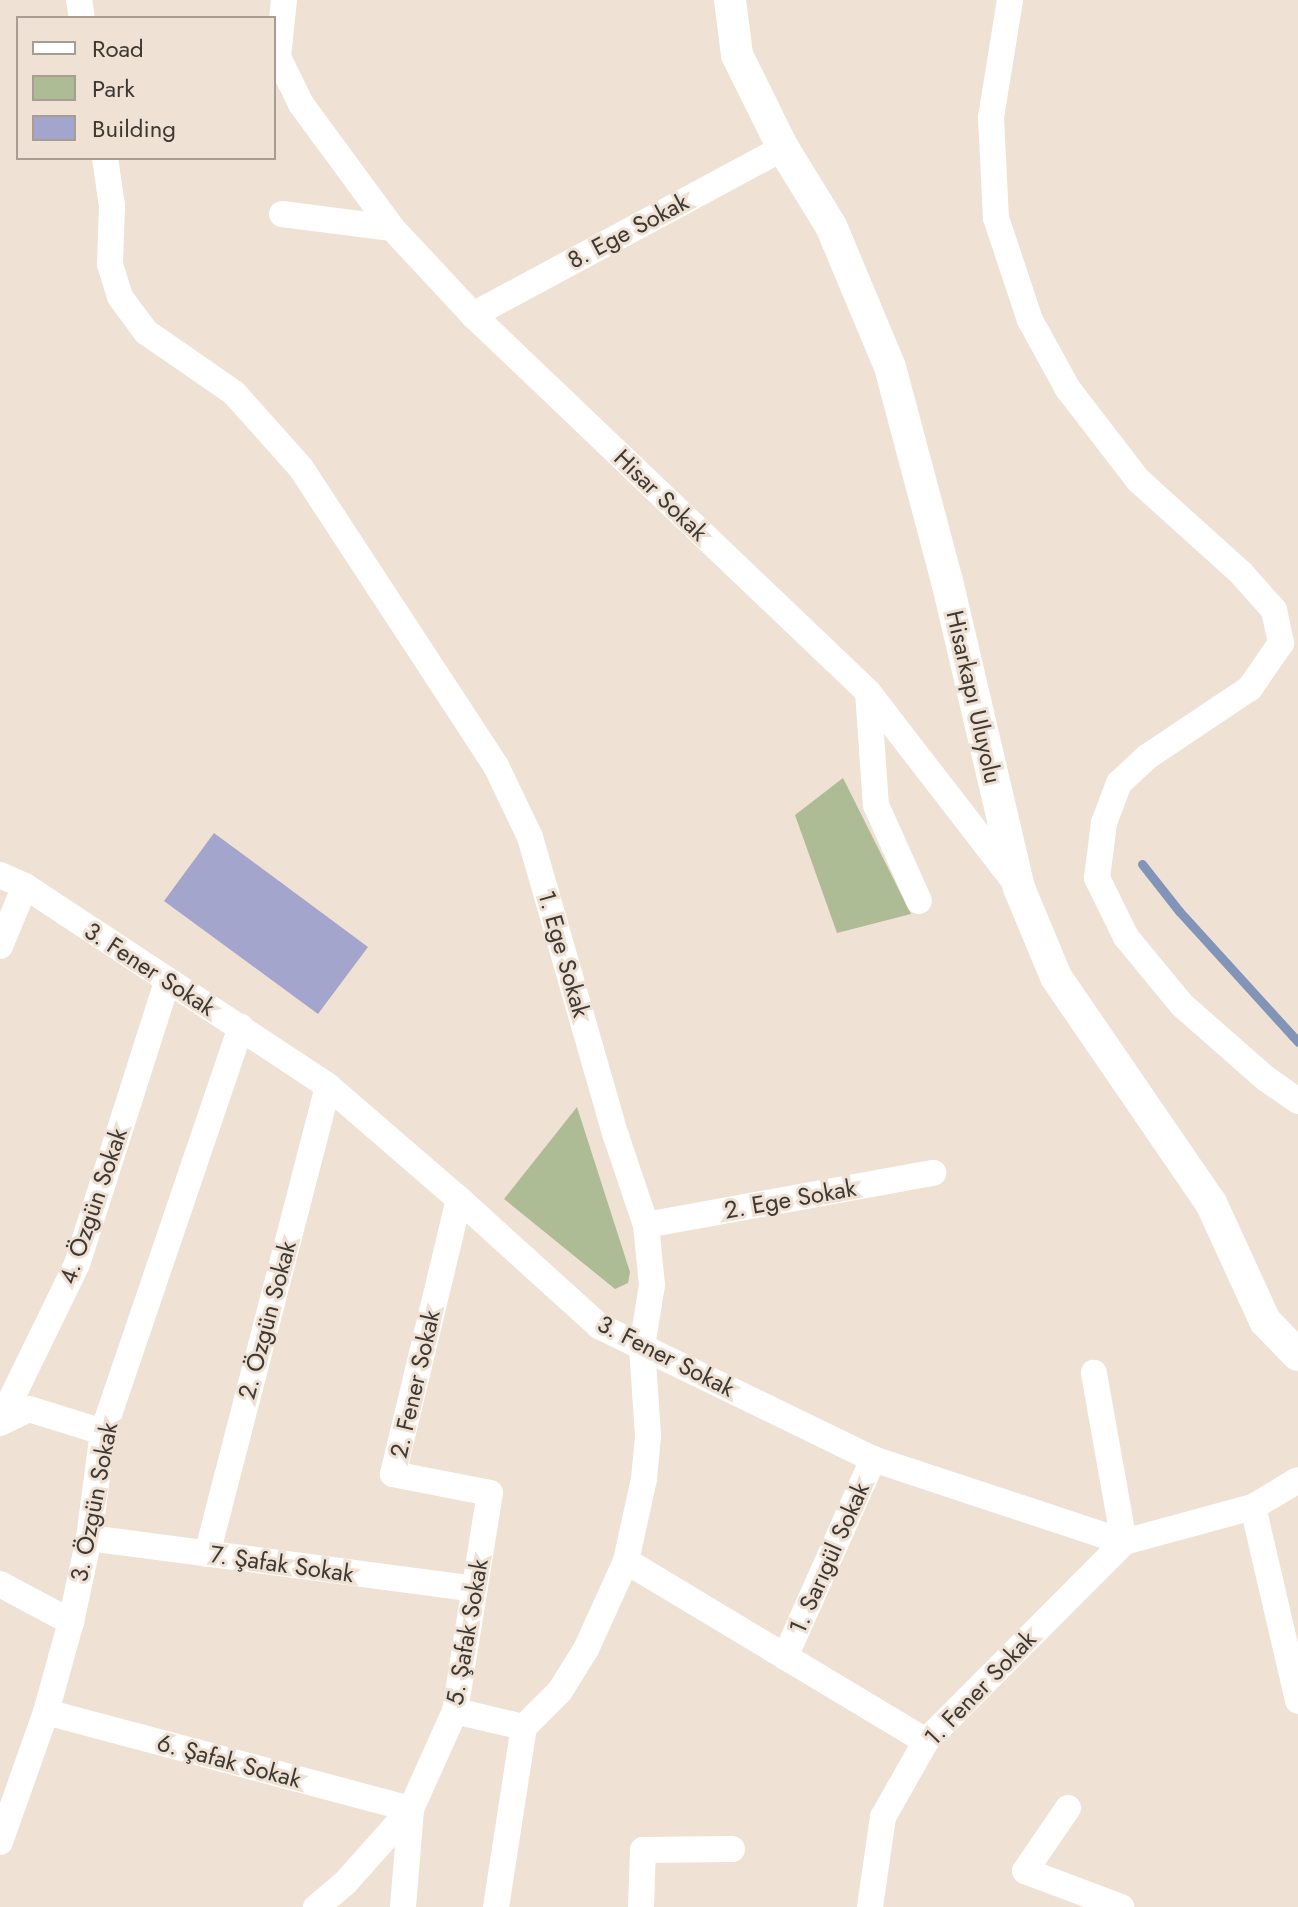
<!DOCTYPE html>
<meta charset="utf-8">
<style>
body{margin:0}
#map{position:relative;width:1298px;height:1907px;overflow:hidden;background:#efe1d4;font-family:Jost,sans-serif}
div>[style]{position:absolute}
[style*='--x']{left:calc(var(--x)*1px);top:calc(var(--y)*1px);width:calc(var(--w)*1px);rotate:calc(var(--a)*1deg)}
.green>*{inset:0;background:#aebc96}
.stream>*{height:9px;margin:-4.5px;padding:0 4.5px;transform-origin:4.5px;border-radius:4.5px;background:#8295b8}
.building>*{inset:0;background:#a4a5cc}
.minor>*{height:26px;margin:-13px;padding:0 13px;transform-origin:13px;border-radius:13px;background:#fff}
.tertiary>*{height:32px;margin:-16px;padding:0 16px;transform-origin:16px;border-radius:16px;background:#fff}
span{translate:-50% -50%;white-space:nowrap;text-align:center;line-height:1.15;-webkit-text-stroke:6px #efe1d4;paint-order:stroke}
.street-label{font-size:24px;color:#3d3832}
.legend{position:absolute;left:16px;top:16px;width:260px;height:144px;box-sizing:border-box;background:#efe1d4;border:2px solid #a89d93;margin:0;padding:10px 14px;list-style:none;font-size:24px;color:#3d3832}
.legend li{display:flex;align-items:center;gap:16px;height:40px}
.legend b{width:40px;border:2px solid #a89d93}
</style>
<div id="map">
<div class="green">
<i style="clip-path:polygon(843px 778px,911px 914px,837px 933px,795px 815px)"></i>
<i style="clip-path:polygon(577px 1107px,630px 1272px,628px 1283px,615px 1289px,504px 1199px)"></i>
</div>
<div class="stream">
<i style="--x:1142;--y:864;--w:60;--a:51.8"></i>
<i style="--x:1179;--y:911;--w:177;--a:47.7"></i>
</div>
<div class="building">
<i style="clip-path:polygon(214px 833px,368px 947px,318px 1014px,164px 901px)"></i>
</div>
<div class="minor">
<i style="--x:79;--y:0;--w:18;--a:81"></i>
<i style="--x:284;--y:0;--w:57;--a:96"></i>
<i style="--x:278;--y:57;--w:52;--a:63.9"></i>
<i style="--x:301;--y:104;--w:154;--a:53.7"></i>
<i style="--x:392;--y:228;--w:119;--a:47"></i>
<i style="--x:473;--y:315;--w:546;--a:43.66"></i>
<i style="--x:868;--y:692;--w:244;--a:52.3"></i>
<i style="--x:1010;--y:0;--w:119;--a:99.2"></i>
<i style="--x:991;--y:117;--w:101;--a:87.2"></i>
<i style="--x:996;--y:218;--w:108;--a:71.6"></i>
<i style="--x:1030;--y:320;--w:79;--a:61.2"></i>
<i style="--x:1068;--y:389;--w:115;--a:52.4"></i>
<i style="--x:1138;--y:480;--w:139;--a:42.1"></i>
<i style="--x:1241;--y:573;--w:50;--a:48.3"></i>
<i style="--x:1274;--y:610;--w:34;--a:78"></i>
<i style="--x:1281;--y:643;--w:55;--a:124.6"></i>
<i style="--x:1250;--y:688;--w:124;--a:146.2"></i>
<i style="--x:1147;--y:757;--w:38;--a:137"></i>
<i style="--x:1119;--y:783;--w:43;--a:110.6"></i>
<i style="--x:1104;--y:823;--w:55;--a:97.3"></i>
<i style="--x:1097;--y:878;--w:66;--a:63.8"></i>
<i style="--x:1126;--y:937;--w:88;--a:50.5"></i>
<i style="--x:1182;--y:1005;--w:111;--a:41.3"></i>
<i style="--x:1265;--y:1078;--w:40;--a:34.9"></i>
<i style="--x:105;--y:158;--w:49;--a:81.7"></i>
<i style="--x:112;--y:206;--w:58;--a:92"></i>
<i style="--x:110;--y:264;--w:34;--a:73"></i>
<i style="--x:120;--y:297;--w:44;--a:53.4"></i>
<i style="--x:146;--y:332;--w:107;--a:34.7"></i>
<i style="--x:234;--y:393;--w:101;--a:48.2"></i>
<i style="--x:301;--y:468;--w:356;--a:56.8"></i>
<i style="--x:496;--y:766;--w:79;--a:64.4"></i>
<i style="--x:530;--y:837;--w:311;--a:74"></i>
<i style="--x:616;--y:1136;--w:94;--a:71.4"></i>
<i style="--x:646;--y:1225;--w:60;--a:84.3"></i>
<i style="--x:652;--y:1285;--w:63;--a:99.2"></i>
<i style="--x:642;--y:1347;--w:89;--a:86.1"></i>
<i style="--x:648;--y:1436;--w:43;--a:95.3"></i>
<i style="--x:644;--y:1479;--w:84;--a:102.4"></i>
<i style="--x:626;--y:1561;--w:97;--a:114.4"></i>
<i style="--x:586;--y:1649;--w:49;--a:121.8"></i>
<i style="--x:560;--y:1691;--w:51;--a:135"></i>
<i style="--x:282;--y:214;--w:111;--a:7.3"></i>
<i style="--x:473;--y:315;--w:352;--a:-28.3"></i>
<i style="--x:868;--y:692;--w:113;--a:86"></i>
<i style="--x:876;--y:805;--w:105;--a:65.9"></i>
<i style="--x:0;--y:875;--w:27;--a:24"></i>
<i style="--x:25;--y:886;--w:363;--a:33.4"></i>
<i style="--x:328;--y:1086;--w:173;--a:40.8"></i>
<i style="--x:459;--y:1199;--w:189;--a:42.2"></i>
<i style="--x:599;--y:1326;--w:305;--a:25.9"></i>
<i style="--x:873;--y:1459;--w:264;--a:18.3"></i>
<i style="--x:1124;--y:1542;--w:134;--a:-15.2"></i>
<i style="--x:1253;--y:1507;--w:52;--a:-31"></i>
<i style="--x:0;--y:946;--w:65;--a:-67.4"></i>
<i style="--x:646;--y:1225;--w:292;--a:-10.3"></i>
<i style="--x:0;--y:1422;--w:176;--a:-64"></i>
<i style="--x:77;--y:1264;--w:296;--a:-72.3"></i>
<i style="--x:0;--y:1423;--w:32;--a:-26"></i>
<i style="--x:29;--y:1409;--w:77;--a:17.3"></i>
<i style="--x:1253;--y:1507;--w:199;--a:76.9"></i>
<i style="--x:89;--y:1538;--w:389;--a:7.5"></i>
<i style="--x:207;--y:1554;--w:483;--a:-75.5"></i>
<i style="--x:626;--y:1561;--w:350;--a:31"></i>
<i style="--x:0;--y:1584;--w:81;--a:28.2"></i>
<i style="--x:785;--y:1657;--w:217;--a:-66"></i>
<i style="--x:455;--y:1711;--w:71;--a:13.1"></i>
<i style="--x:46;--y:1712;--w:378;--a:14.9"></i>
<i style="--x:411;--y:1809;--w:99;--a:131.7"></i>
<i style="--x:345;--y:1883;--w:38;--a:140"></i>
<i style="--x:1068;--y:1808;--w:76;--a:124.3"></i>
<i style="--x:1025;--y:1871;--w:103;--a:20.6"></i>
<i style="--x:0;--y:1842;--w:138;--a:-70.5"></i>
<i style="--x:46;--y:1712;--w:93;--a:-74.5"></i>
<i style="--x:71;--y:1622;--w:86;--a:-77.9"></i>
<i style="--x:89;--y:1538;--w:107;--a:-82.5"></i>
<i style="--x:103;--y:1432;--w:428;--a:-71.2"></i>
<i style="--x:403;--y:1907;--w:98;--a:-85.3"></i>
<i style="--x:411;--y:1809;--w:107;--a:-65.8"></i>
<i style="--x:455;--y:1711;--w:221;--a:-80.9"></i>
<i style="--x:490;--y:1493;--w:99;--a:-168.9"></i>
<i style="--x:393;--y:1474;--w:283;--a:-76.5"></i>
<i style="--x:496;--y:1907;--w:182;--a:-81.2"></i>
<i style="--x:641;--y:1907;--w:57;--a:-88"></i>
<i style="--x:643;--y:1850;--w:89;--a:-0.6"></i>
<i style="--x:870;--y:1907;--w:91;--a:-81.8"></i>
<i style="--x:883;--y:1817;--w:87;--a:-60.5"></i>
<i style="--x:926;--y:1741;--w:281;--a:-45.1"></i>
<i style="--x:1124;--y:1542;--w:172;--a:-100.1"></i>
</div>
<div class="tertiary">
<i style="--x:730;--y:0;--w:55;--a:82.7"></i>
<i style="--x:737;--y:55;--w:104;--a:63.7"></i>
<i style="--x:783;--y:148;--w:92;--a:58.4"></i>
<i style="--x:831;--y:226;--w:153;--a:67.3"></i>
<i style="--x:890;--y:367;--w:221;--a:75.1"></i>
<i style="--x:947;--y:581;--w:315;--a:76.8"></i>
<i style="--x:1019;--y:888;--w:96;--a:67.4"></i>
<i style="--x:1056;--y:977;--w:274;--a:55.6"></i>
<i style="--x:1211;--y:1203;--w:130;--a:65.4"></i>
<i style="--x:1265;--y:1321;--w:47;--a:45.9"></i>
</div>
<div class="street-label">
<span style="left:628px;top:231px;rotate:-28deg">8. Ege Sokak</span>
<span style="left:661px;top:495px;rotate:44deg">Hisar Sokak</span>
<span style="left:974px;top:697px;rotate:77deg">Hisarkapı Uluyolu</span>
<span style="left:564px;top:954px;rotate:74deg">1. Ege Sokak</span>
<span style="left:150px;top:969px;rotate:33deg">3. Fener Sokak</span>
<span style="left:790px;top:1199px;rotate:-10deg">2. Ege Sokak</span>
<span style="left:93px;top:1206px;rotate:-71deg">4. Özgün Sokak</span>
<span style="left:267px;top:1320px;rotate:-75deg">2. Özgün Sokak</span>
<span style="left:666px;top:1356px;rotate:27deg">3. Fener Sokak</span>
<span style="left:415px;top:1384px;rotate:-77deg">2. Fener Sokak</span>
<span style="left:94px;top:1502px;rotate:-79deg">3. Özgün Sokak</span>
<span style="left:829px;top:1558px;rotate:-66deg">1. Sarıgül Sokak</span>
<span style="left:282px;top:1564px;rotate:8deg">7. Şafak Sokak</span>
<span style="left:467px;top:1632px;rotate:-80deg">5. Şafak Sokak</span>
<span style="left:980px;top:1688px;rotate:-46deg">1. Fener Sokak</span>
<span style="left:229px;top:1761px;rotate:15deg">6. Şafak Sokak</span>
</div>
<ul class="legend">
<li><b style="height:10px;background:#fff"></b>Road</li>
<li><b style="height:22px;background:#aebc96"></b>Park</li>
<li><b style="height:22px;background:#a4a5cc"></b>Building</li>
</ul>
</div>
